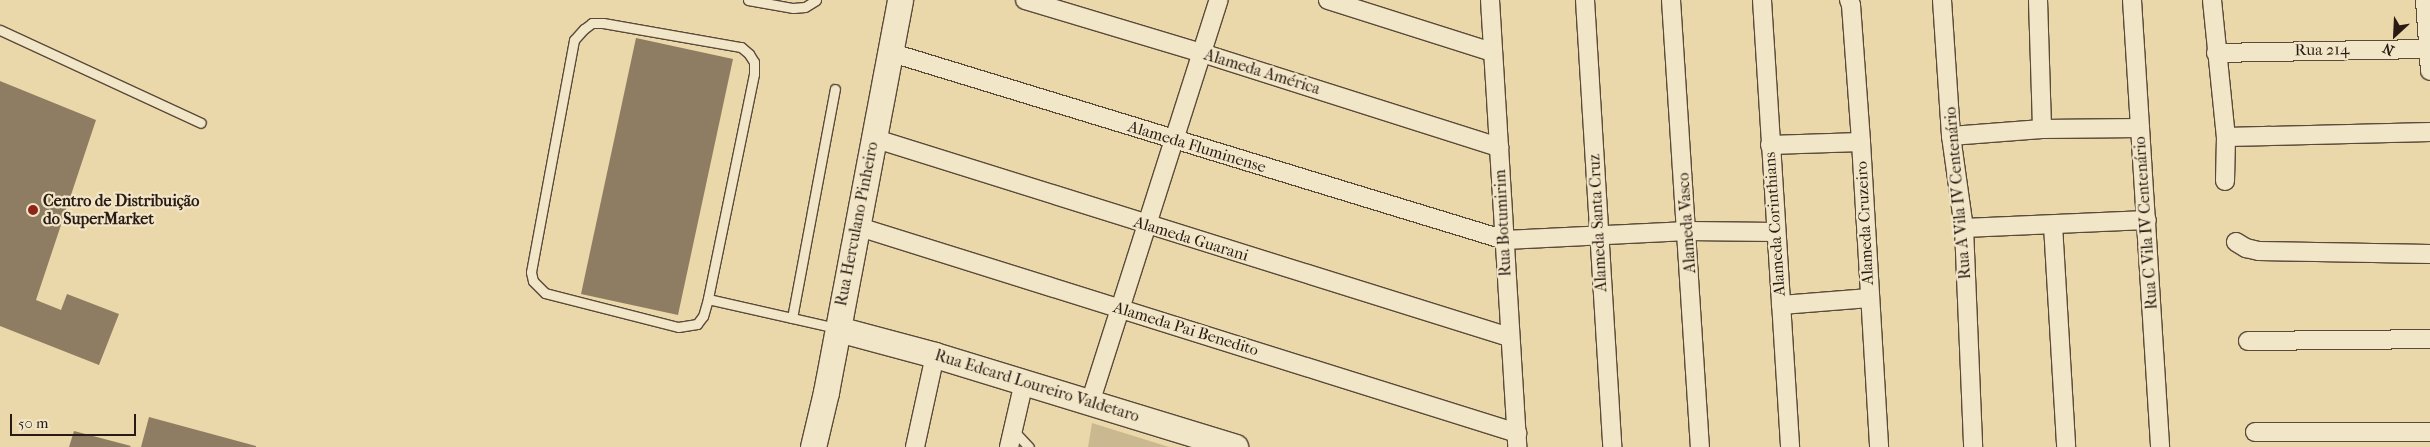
<!DOCTYPE html>
<meta charset="utf-8">
<style>
body{margin:0}
#map{position:relative;width:2430px;height:447px;overflow:hidden;background:#ebd8aa;font-family:"IM FELL French Canon",serif}
div>[style]{position:absolute}
[style*='--x']{left:calc(var(--x)*1px);top:calc(var(--y)*1px);width:calc(var(--w)*1px);rotate:calc(var(--a)*1deg)}
.green>*{inset:0;background:#cab890}
.building>*{inset:0;background:#8e7d62}
.roads{filter:drop-shadow(1px 0 #5a4a3a) drop-shadow(-1px 0 #5a4a3a) drop-shadow(0 1px #5a4a3a) drop-shadow(0 -1px #5a4a3a)}
.lane>*{height:9px;margin:-4.5px;padding:0 4.5px;transform-origin:4.5px;border-radius:4.5px;background:#f2e6c8}
.street>*{height:18px;margin:-9px;padding:0 9px;transform-origin:9px;border-radius:9px;background:#f2e6c8}
.secondary>*{height:25px;margin:-12.5px;padding:0 12.5px;transform-origin:12.5px;border-radius:12.5px;background:#f2e6c8}
.dots>*{width:14px;height:14px;translate:-50% -50%;box-sizing:border-box;border:2px solid #f2e6c8;border-radius:50%}
span{translate:-50% -50%;white-space:nowrap;text-align:center;line-height:1.15;-webkit-text-stroke:4.5px #f2e6c8;paint-order:stroke}
.street-label{font-size:16px;color:#2a1a14}
.poi-label{font-size:16px;color:#2a1a14;font-weight:700}
.left{translate:0 -50%;text-align:left}
.north{position:absolute;left:2370px;top:10px;width:50px;height:50px;-webkit-text-stroke:4px #f2e6c8;paint-order:stroke;rotate:205deg;font-size:14px;font-weight:700;line-height:20px;text-align:center;color:#2a1a14}
.north::after{content:'';display:block;margin:auto;width:18px;height:22px;background:#2a1a14;clip-path:polygon(50% 0,100% 100%,50% 72%,0 100%)}
.scale{position:absolute;left:10px;top:414px;width:126px;height:22px;box-sizing:border-box;border:2px solid #2a1a14;border-top:0;padding-left:6px;font-size:15px;line-height:18px;white-space:nowrap;color:#2a1a14;-webkit-text-stroke:4px #f2e6c8;paint-order:stroke}
</style>
<div id="map">
<div class="green">
<i style="clip-path:polygon(1092px 423px,1169px 447px,1088px 447px)"></i>
</div>
<div class="building">
<i style="clip-path:polygon(636px 38px,733px 59px,678px 315px,581px 294px)"></i>
<i style="clip-path:polygon(0 81px,96px 120px,36px 300px,61px 310px,67px 294px,119px 314px,99px 365px,0 326px)"></i>
<i style="clip-path:polygon(149px 417px,256px 446px,256px 447px,141px 447px)"></i>
<i style="clip-path:polygon(74px 431px,131px 446px,130px 447px,69px 447px)"></i>
</div>
<div class="roads">
<div class="lane">
<i style="--x:748;--y:0;--w:46;--a:10.1"></i>
<i style="--x:793;--y:8;--w:12;--a:-5"></i>
<i style="--x:805;--y:7;--w:13;--a:-32"></i>
<i style="--x:592;--y:23;--w:11;--a:0"></i>
<i style="--x:603;--y:23;--w:140;--a:9.9"></i>
<i style="--x:741;--y:47;--w:11;--a:41"></i>
<i style="--x:749;--y:54;--w:9;--a:58"></i>
<i style="--x:754;--y:62;--w:12;--a:90"></i>
<i style="--x:754;--y:74;--w:230;--a:101.6"></i>
<i style="--x:708;--y:299;--w:18;--a:106"></i>
<i style="--x:703;--y:316;--w:10;--a:127"></i>
<i style="--x:697;--y:324;--w:19;--a:171"></i>
<i style="--x:678;--y:327;--w:137;--a:-165.7"></i>
<i style="--x:545;--y:293;--w:17;--a:-135"></i>
<i style="--x:533;--y:281;--w:9;--a:-103"></i>
<i style="--x:531;--y:272;--w:236;--a:-79.5"></i>
<i style="--x:574;--y:40;--w:15;--a:-48"></i>
<i style="--x:584;--y:29;--w:10;--a:-37"></i>
<i style="--x:0;--y:30;--w:221;--a:24.8"></i>
<i style="--x:708;--y:299;--w:132;--a:12.7"></i>
<i style="--x:792;--y:318;--w:233;--a:-79.4"></i>
<i style="--x:1013;--y:430;--w:23;--a:47"></i>
</div>
<div class="street">
<i style="--x:1025;--y:0;--w:185;--a:16.7"></i>
<i style="--x:1202;--y:53;--w:312;--a:17.6"></i>
<i style="--x:1328;--y:0;--w:172;--a:17.6"></i>
<i style="--x:1490;--y:0;--w:448;--a:86.5"></i>
<i style="--x:1585;--y:0;--w:448;--a:86.5"></i>
<i style="--x:1671;--y:0;--w:448;--a:86.3"></i>
<i style="--x:1762;--y:0;--w:448;--a:86.4"></i>
<i style="--x:1849;--y:0;--w:5;--a:68"></i>
<i style="--x:1851;--y:5;--w:137;--a:85.8"></i>
<i style="--x:1861;--y:142;--w:306;--a:86.6"></i>
<i style="--x:1942;--y:0;--w:136;--a:86.2"></i>
<i style="--x:1951;--y:136;--w:93;--a:82"></i>
<i style="--x:1964;--y:228;--w:219;--a:87.6"></i>
<i style="--x:2038;--y:0;--w:129;--a:88.2"></i>
<i style="--x:2132;--y:0;--w:448;--a:86.4"></i>
<i style="--x:2212;--y:0;--w:138;--a:84.2"></i>
<i style="--x:2226;--y:137;--w:44;--a:91.3"></i>
<i style="--x:2425;--y:0;--w:71;--a:86"></i>
<i style="--x:889;--y:52;--w:644;--a:16.97"></i>
<i style="--x:1505;--y:240;--w:183;--a:-2.8"></i>
<i style="--x:1688;--y:231;--w:88;--a:0.7"></i>
<i style="--x:2216;--y:53;--w:212;--a:-1.1"></i>
<i style="--x:1951;--y:136;--w:91;--a:-4.4"></i>
<i style="--x:2042;--y:129;--w:98;--a:-0.6"></i>
<i style="--x:2226;--y:137;--w:204;--a:-1.4"></i>
<i style="--x:873;--y:138;--w:666;--a:17.37"></i>
<i style="--x:1770;--y:145;--w:91;--a:-1.9"></i>
<i style="--x:2053;--y:225;--w:222;--a:86.6"></i>
<i style="--x:856;--y:226;--w:693;--a:17.39"></i>
<i style="--x:1964;--y:228;--w:183;--a:-2.5"></i>
<i style="--x:2236;--y:242;--w:12;--a:31"></i>
<i style="--x:2246;--y:248;--w:13;--a:13"></i>
<i style="--x:2259;--y:251;--w:171;--a:1"></i>
<i style="--x:1781;--y:305;--w:89;--a:-4.5"></i>
<i style="--x:2248;--y:341;--w:182;--a:-0.6"></i>
<i style="--x:1090;--y:403;--w:423;--a:-72.3"></i>
<i style="--x:2255;--y:432;--w:175;--a:0"></i>
<i style="--x:915;--y:447;--w:94;--a:-77.7"></i>
<i style="--x:1009;--y:447;--w:67;--a:-77"></i>
</div>
<div class="secondary">
<i style="--x:838;--y:329;--w:100;--a:15"></i>
<i style="--x:935;--y:355;--w:314;--a:17"></i>
<i style="--x:813;--y:447;--w:57;--a:-76.7"></i>
<i style="--x:826;--y:392;--w:399;--a:-79.3"></i>
</div>
</div>
<div class="dots">
<i style="left:33px;top:210px;background:#8f2418"></i>
</div>
<div class="street-label">
<span style="left:2322px;top:50px;rotate:-1deg">Rua 214</span>
<span style="left:1262px;top:72px;rotate:17deg">Alameda América</span>
<span style="left:1197px;top:147px;rotate:17deg">Alameda Fluminense</span>
<span style="left:1958px;top:193px;rotate:-95deg">Rua A Vila IV Centenário</span>
<span style="left:1503px;top:223px;rotate:-93deg">Rua Botumirim</span>
<span style="left:1598px;top:223px;rotate:-93deg">Alameda Santa Cruz</span>
<span style="left:1687px;top:223px;rotate:-94deg">Alameda Vasco</span>
<span style="left:1865px;top:223px;rotate:-93deg">Alameda Cruzeiro</span>
<span style="left:2146px;top:223px;rotate:-94deg">Rua C Vila IV Centenário</span>
<span style="left:857px;top:224px;rotate:-79deg">Rua Herculano Pinheiro</span>
<span style="left:1775px;top:224px;rotate:-94deg">Alameda Corinthians</span>
<span style="left:1191px;top:239px;rotate:17deg">Alameda Guarani</span>
<span style="left:1186px;top:329px;rotate:17deg">Alameda Pai Benedito</span>
<span style="left:1037px;top:386px;rotate:17deg">Rua Edcard Loureiro Valdetaro</span>
</div>
<div class="poi-label">
<span class="left" style="left:43px;top:210px">Centro de Distribuição<br>do SuperMarket</span>
</div>
<div class="north">N</div>
<div class="scale">50 m</div>
</div>
